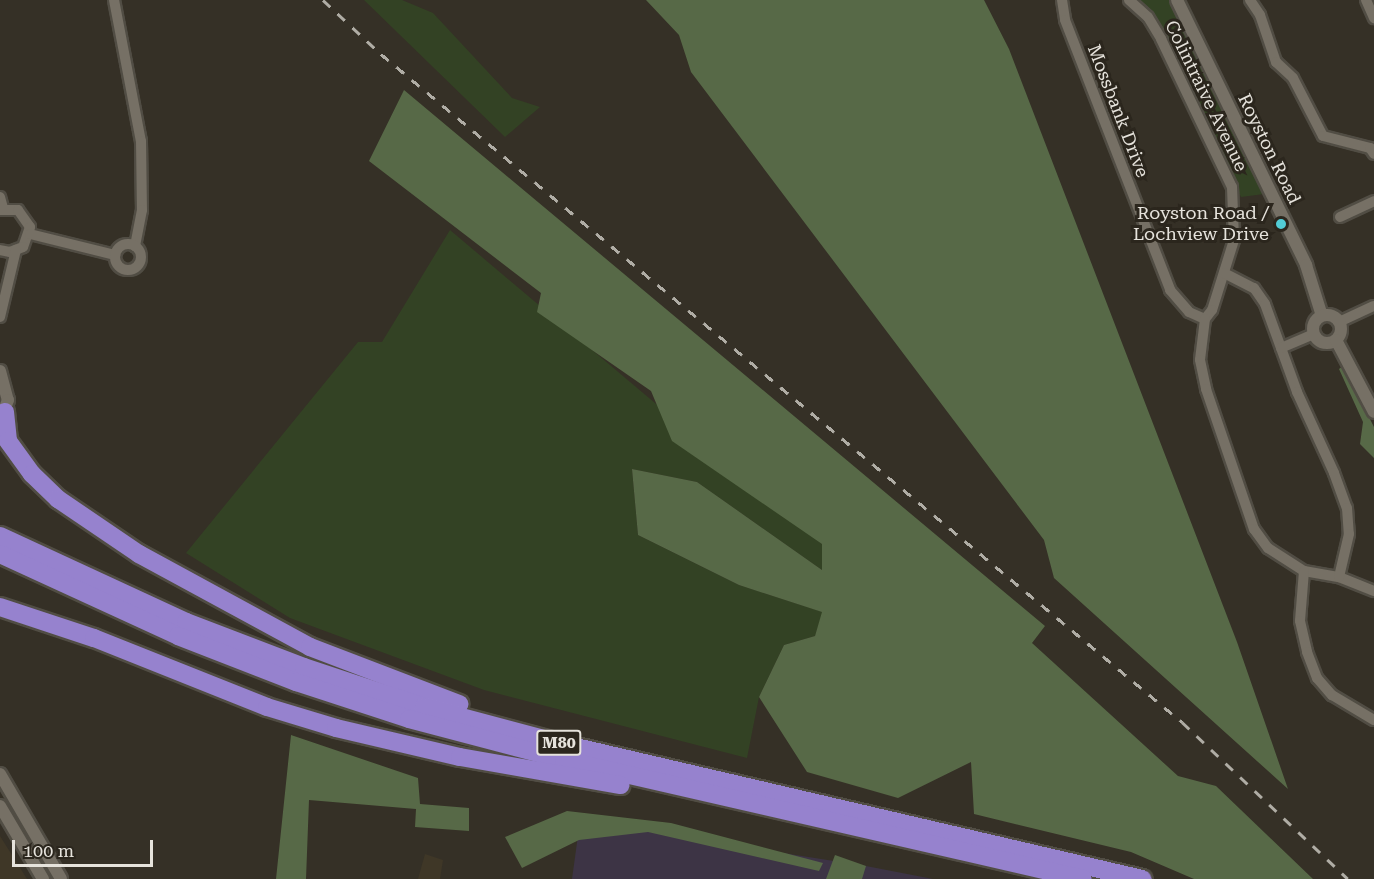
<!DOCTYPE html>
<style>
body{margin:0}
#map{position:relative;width:1374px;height:879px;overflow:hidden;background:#353026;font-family:"Roboto Serif",serif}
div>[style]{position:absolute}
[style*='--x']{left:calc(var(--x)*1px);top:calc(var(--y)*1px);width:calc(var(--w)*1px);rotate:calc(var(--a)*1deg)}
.built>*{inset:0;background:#3f3727}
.industrial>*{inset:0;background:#3d3445}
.green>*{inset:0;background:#334224}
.forest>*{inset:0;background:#576947}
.roads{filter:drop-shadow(2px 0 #514d44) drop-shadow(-2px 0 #514d44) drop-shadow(0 2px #514d44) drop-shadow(0 -2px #514d44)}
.minor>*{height:10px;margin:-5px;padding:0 5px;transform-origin:5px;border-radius:5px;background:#767065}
.minor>.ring{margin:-5px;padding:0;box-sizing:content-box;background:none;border:10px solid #767065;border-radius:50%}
.tertiary>*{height:12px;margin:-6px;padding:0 6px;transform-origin:6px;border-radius:6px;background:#767065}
.tertiary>.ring{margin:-6px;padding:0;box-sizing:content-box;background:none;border:12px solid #767065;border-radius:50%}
.motorway>*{height:18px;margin:-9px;padding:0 9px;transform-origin:9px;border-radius:9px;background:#9682ce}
.rail>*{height:3px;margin-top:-1.5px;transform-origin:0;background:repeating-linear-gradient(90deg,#b0ada5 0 10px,transparent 0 20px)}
.dots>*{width:16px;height:16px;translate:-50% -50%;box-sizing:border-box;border:3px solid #2b261d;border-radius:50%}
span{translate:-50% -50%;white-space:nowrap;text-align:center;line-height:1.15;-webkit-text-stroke:6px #2b261d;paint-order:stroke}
.shield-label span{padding:2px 4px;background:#2b261d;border:2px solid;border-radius:4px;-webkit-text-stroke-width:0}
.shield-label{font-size:16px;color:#e6e3dc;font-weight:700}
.street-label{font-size:18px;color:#e6e3dc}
.poi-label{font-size:18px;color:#e6e3dc}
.right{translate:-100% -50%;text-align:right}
.scale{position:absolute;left:12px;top:840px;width:141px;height:27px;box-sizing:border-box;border:3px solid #e6e3dc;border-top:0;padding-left:8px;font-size:18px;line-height:21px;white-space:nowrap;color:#e6e3dc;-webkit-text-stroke:4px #2b261d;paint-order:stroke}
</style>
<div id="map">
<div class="built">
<i style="clip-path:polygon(0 836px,27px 879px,0 879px)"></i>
<i style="clip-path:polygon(425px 854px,443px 860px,440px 879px,418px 879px)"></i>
</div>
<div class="industrial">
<i style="clip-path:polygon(580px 821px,866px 866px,933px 879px,572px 879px)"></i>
</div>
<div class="green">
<i style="clip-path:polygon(364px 0,402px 0,433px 13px,512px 98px,540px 107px,505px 137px)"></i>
<i style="clip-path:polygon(1139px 0,1169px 0,1264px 194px,1241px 197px,1154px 14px)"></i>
<i style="clip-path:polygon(450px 230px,822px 544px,822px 570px,697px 482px,632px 469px,638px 535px,739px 585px,823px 612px,815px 636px,784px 645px,759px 697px,747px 758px,484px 690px,290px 618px,186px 553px,358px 342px,382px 342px)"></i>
</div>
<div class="forest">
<i style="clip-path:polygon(646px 0,984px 0,1009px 49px,1237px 642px,1288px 789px,1054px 578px,1044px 540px,691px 72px,679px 35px)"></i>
<i style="clip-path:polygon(404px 90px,1045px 626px,1032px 643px,1178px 776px,1216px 786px,1313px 879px,1194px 879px,1131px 852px,974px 814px,971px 762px,898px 798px,807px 772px,759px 697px,784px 645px,815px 636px,822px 612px,739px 585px,638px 535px,632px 469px,697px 482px,822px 570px,822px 544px,672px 441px,651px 391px,537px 312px,541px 293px,369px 161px)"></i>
<i style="clip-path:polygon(1343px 366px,1374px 427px,1374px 458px,1360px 444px,1363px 422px,1339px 369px)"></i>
<i style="clip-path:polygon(291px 735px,418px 778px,420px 804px,469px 808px,469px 831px,415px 827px,416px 809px,309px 800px,306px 879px,276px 879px)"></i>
<i style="clip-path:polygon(567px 811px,671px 823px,823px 863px,819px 871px,648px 832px,579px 840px,522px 868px,505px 837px)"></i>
<i style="clip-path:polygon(835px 855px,866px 866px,862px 879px,826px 879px)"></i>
</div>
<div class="roads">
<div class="minor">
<i style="--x:114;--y:0;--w:144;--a:79.2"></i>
<i style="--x:141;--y:141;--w:69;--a:89.2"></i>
<i style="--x:142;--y:210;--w:37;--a:101"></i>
<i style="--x:1062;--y:0;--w:20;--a:81"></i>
<i style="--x:1065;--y:20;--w:290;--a:68.7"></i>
<i style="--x:1170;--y:290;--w:29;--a:49"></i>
<i style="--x:1189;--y:312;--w:17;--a:24"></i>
<i style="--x:1129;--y:0;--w:25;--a:42"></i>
<i style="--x:1148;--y:17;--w:26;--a:59"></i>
<i style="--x:1161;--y:39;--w:164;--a:64.4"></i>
<i style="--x:1232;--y:187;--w:53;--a:87.8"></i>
<i style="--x:1234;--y:240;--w:73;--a:107.4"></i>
<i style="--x:1212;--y:310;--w:11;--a:128"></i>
<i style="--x:1205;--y:319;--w:41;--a:97"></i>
<i style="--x:1200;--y:360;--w:30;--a:78"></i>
<i style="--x:1206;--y:389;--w:148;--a:71.1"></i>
<i style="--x:1254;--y:529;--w:24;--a:54"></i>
<i style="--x:1268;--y:548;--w:43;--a:32.6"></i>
<i style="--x:1304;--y:571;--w:36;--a:10"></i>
<i style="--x:1339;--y:577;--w:38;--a:22"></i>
<i style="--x:1250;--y:0;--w:18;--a:56"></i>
<i style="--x:1260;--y:15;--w:50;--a:71.2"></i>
<i style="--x:1276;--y:62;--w:23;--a:43"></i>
<i style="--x:1293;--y:78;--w:65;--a:62.7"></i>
<i style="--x:1323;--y:136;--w:49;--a:14.3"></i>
<i style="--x:1370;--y:148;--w:7;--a:56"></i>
<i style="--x:1366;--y:0;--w:20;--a:66"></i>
<i style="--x:0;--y:197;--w:11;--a:75"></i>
<i style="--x:0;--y:210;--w:18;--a:0"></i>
<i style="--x:18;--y:210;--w:21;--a:55"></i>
<i style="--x:30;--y:227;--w:21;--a:109"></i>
<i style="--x:23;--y:247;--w:14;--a:159"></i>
<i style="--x:10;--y:252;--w:10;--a:-169"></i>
<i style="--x:1340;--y:217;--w:38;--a:-25"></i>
<i style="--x:30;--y:234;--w:88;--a:13.9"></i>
<i class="ring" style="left:115px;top:244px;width:16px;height:16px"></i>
<i style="--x:1224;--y:273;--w:34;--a:27"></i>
<i style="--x:1254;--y:288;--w:19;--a:55"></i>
<i style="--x:1265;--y:304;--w:94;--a:70"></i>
<i style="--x:1297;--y:392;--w:89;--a:65.4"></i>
<i style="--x:1334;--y:473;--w:37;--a:70"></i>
<i style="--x:1347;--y:508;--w:26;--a:86"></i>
<i style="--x:1349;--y:534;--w:44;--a:103.1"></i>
<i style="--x:0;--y:317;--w:69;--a:-76.6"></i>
<i style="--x:1339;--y:322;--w:38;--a:-25"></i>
<i style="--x:1281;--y:348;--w:36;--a:-23"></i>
<i style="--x:1304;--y:571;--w:50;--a:94.6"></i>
<i style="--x:1300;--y:621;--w:32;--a:77"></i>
<i style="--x:1307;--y:652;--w:28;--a:69"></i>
<i style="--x:1317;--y:678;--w:23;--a:49"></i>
<i style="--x:1332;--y:695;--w:49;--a:30.8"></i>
</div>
<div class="tertiary">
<i style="--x:1177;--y:0;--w:295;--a:64"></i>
<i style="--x:1306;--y:265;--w:53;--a:72.6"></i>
<i class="ring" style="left:1313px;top:315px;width:16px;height:16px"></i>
<i style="--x:1336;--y:340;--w:81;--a:62.2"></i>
<i style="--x:0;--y:371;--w:30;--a:75"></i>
<i style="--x:8;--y:400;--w:19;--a:111"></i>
<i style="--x:0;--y:774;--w:121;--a:59.8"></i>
<i style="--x:0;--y:806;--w:85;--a:59.5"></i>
</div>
<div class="motorway">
<i style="--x:5;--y:412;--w:29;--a:84"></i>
<i style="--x:8;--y:441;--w:41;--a:54"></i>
<i style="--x:32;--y:474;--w:36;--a:44"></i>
<i style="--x:58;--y:499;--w:98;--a:34.2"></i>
<i style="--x:139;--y:554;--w:195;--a:28.5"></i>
<i style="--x:310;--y:647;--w:160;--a:20.9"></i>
<i style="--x:0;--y:536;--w:205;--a:24.8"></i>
<i style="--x:186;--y:622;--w:126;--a:20.9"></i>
<i style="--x:304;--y:667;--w:126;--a:18.4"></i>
<i style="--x:424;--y:707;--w:144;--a:14.9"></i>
<i style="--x:563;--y:744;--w:595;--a:13.12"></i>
<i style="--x:0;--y:554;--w:196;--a:24.7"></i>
<i style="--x:178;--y:636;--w:127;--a:21.3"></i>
<i style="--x:296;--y:682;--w:119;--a:18.1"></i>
<i style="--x:409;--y:719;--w:160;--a:14.8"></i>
<i style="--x:564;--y:760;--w:532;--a:12.91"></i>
<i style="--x:0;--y:607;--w:99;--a:18.3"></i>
<i style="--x:94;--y:638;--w:186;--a:21.7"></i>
<i style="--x:267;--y:707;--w:72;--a:16.9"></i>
<i style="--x:336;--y:728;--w:127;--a:13.2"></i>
<i style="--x:460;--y:757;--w:163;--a:9.9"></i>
</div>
</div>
<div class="rail">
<i style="--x:323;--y:0;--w:79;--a:43"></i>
<i style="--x:381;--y:54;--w:1043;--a:39.83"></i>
<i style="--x:1182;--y:722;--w:228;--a:43.4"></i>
</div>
<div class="dots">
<i style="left:1281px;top:224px;background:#52ccd6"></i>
</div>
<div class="shield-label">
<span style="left:559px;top:743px">M80</span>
</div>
<div class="street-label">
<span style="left:1206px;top:96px;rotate:64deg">Colintraive Avenue</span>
<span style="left:1118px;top:111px;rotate:69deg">Mossbank Drive</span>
<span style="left:1269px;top:149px;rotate:64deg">Royston Road</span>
</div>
<div class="poi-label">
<span class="right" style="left:1269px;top:224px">Royston Road /<br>Lochview Drive</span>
</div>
<div class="scale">100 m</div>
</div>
